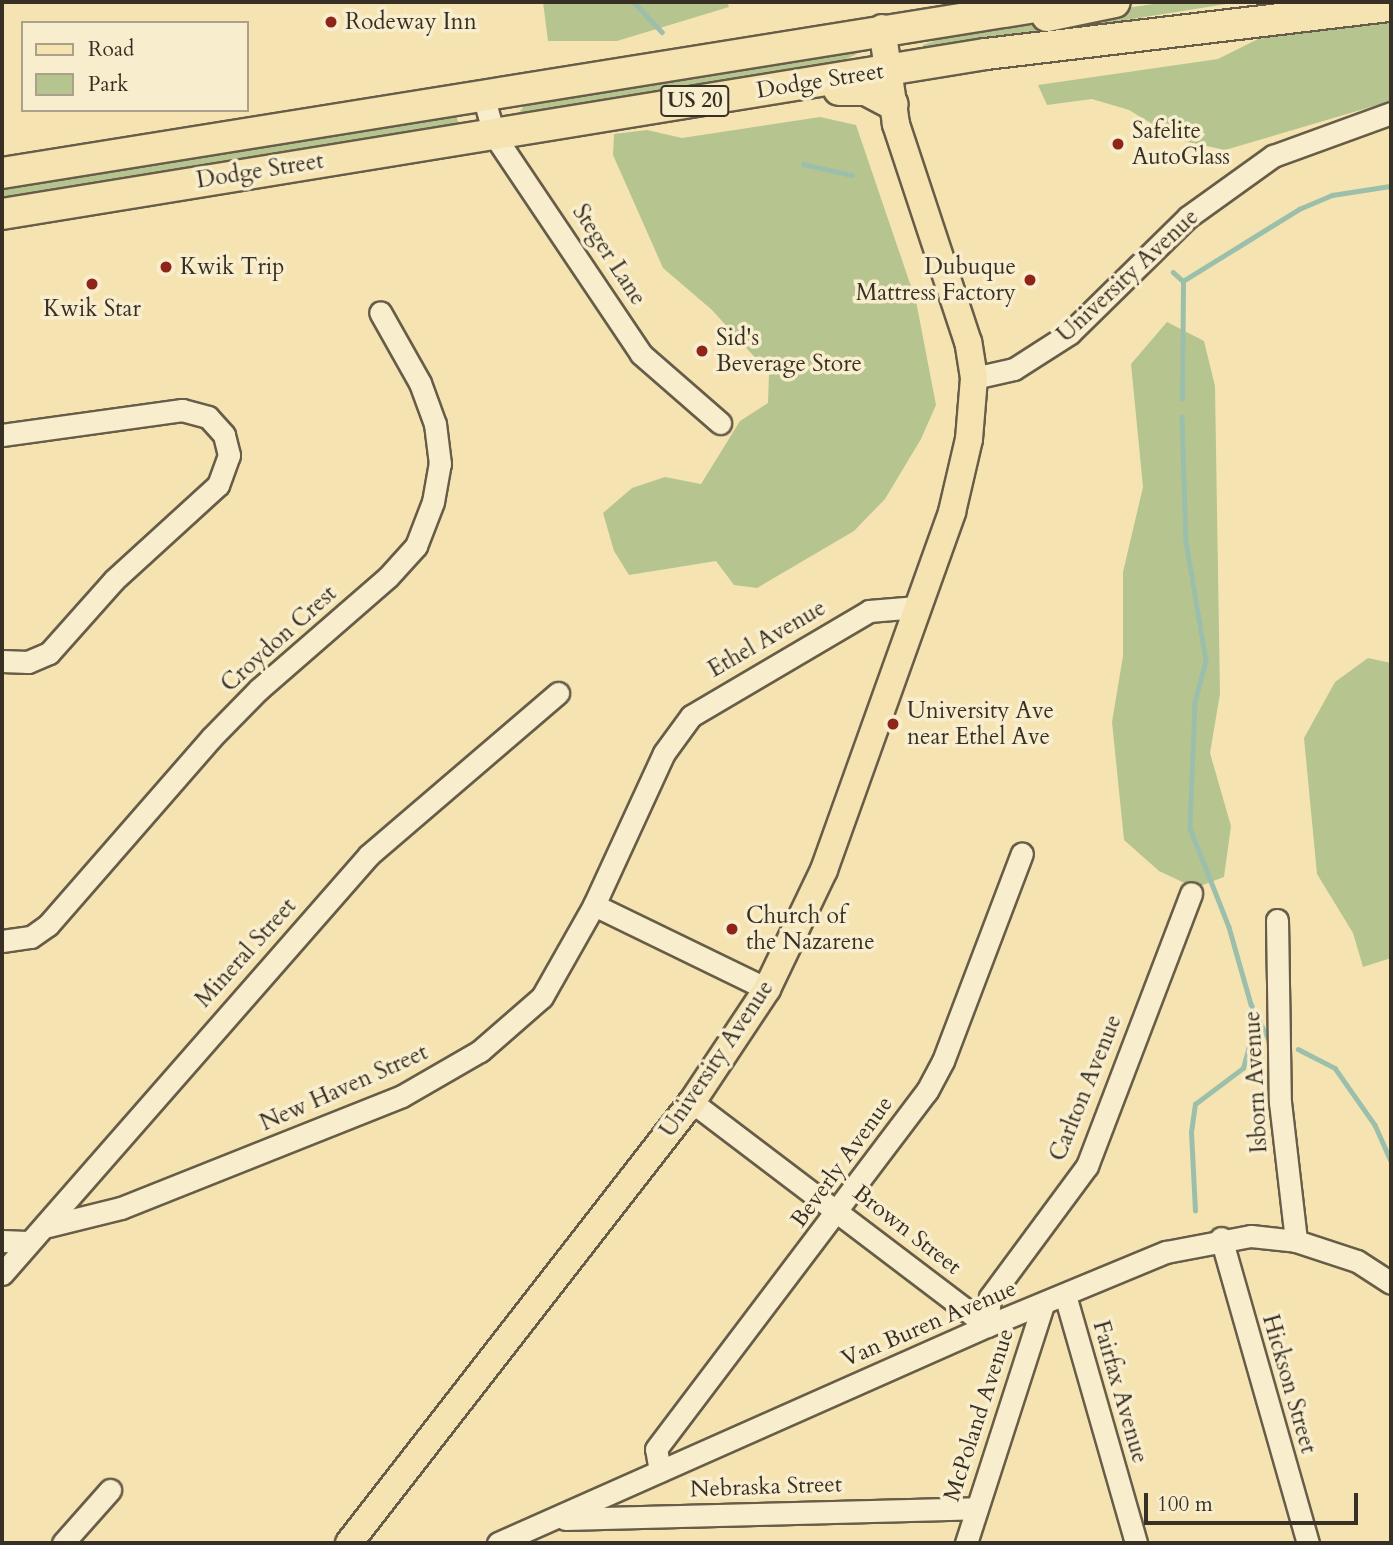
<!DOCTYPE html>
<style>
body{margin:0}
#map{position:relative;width:1393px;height:1545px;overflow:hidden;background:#f5e4b2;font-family:Cardo,serif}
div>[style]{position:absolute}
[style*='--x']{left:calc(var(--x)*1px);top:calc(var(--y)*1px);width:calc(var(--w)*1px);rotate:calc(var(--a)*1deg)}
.green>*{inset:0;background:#b6c590}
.stream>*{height:4.5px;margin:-2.25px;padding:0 2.25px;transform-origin:2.25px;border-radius:2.25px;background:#9cbfac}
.roads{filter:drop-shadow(2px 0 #675d48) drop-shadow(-2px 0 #675d48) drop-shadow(0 2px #675d48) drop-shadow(0 -2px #675d48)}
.minor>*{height:21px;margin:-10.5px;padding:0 10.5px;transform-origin:10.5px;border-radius:10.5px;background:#f8edcd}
.major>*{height:26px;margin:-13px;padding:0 13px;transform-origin:13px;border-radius:13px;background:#f5e4b2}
.highway>*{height:30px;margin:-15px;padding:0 15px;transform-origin:15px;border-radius:15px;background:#f5e4b2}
.dots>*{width:19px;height:19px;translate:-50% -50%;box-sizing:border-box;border:4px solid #f8edcd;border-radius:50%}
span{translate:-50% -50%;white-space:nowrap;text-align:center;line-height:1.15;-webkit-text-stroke:7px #f8edcd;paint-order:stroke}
.shield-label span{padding:2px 5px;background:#f8edcd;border:2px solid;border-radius:5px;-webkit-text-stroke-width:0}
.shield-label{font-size:21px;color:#383025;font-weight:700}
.poi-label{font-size:23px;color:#383025}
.left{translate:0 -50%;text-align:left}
.right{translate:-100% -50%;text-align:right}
.street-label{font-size:23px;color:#383025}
.frame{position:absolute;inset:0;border:4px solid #383025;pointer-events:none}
.legend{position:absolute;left:21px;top:21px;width:228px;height:91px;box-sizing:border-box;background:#f8edcd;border:2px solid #aba18a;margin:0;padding:9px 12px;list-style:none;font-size:21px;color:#383025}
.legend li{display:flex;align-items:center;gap:14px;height:35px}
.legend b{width:35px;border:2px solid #aba18a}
.scale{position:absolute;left:1144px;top:1493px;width:214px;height:32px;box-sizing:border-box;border:4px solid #383025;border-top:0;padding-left:9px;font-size:21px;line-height:24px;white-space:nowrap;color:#383025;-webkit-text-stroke:5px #f8edcd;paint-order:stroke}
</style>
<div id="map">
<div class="green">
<i style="clip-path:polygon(543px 2px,727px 2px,729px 7px,617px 41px,548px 41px)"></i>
<i style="clip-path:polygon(1166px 2px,1239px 2px,924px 52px,923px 45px,950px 35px)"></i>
<i style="clip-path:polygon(1391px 19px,1391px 101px,1225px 150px,1179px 140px,1129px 110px,1092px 99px,1047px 105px,1038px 85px,1218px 59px,1258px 39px)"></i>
<i style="clip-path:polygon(856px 47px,857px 54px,844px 60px,522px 114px,520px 111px,526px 104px)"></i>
<i style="clip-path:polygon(456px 113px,458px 123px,447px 127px,2px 203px,2px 190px)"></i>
<i style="clip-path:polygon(820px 117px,856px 125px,916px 301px,936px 405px,921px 439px,885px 499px,854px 531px,757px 588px,734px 585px,716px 561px,629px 575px,614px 551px,603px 513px,632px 488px,665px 477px,701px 484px,740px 421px,768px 403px,769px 373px,712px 310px,663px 268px,613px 155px,614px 134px,647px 130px,682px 138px)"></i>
<i style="clip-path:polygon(1167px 322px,1204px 341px,1215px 386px,1220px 694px,1210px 753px,1231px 826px,1224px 877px,1195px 888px,1159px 871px,1124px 840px,1112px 722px,1123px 656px,1123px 572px,1143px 487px,1131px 364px)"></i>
<i style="clip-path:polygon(1368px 658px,1391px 663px,1391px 958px,1363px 967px,1353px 933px,1317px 874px,1304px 738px,1335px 682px)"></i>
</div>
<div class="stream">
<i style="--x:634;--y:2;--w:41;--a:47"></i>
<i style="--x:803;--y:164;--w:50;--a:12.7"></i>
<i style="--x:1173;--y:272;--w:13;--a:42"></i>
<i style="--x:1183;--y:281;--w:137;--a:-31.8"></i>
<i style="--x:1299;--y:209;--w:36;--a:-23"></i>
<i style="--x:1332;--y:195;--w:60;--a:-8.7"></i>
<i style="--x:1182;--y:399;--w:118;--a:-89.5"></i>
<i style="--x:1182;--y:417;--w:124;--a:88.2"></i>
<i style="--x:1186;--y:541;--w:122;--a:80.5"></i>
<i style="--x:1206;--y:661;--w:42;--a:105"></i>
<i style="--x:1195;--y:702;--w:126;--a:92.3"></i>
<i style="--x:1190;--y:828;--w:106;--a:68.5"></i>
<i style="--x:1229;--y:927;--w:80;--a:74.1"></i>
<i style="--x:1251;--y:1004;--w:42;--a:63.4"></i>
<i style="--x:1298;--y:1049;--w:42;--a:27.2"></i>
<i style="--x:1335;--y:1068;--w:70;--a:54.9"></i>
<i style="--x:1375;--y:1125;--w:39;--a:66"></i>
<i style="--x:1195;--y:1211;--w:79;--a:-92.9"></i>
<i style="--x:1191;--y:1132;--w:28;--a:-82"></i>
<i style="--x:1195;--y:1104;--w:60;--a:-36.9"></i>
<i style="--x:1243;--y:1068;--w:53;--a:-74.6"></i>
</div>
<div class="roads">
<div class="minor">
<i style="--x:483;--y:95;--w:41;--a:74.6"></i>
<i style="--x:494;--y:135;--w:264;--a:56.1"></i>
<i style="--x:641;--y:354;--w:105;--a:41.1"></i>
<i style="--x:974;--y:378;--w:41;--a:-12.7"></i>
<i style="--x:1014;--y:369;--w:67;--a:-32.7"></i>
<i style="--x:1070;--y:333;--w:165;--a:-44.5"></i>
<i style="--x:1188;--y:217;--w:105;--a:-35.7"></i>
<i style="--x:1273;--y:156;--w:126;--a:-20"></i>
<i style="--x:2;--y:435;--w:182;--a:-7.9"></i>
<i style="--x:182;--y:410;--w:27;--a:15"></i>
<i style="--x:208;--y:417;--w:24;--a:48"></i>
<i style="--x:224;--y:435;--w:21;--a:76"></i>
<i style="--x:229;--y:455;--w:32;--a:110"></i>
<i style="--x:218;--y:485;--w:141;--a:137.6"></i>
<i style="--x:114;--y:580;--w:98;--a:131.7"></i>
<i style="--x:49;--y:653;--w:23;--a:157"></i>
<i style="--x:28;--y:662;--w:26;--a:-178"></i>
<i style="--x:594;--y:905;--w:192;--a:25.9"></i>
<i style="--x:1277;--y:920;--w:182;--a:89.1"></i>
<i style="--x:1280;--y:1102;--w:140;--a:83.4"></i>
<i style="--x:2;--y:941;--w:29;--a:-8"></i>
<i style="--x:31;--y:937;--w:21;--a:-35"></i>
<i style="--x:48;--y:925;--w:249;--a:-48.9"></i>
<i style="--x:212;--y:737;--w:66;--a:-45.6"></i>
<i style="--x:258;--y:690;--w:172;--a:-41"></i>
<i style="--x:388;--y:577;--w:42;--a:-47.9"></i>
<i style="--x:416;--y:546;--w:47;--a:-68.9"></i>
<i style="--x:433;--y:502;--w:39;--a:-80"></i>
<i style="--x:440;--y:464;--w:40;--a:-97.1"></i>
<i style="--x:435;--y:424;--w:44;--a:-110.1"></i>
<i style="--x:420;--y:383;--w:81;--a:-119.4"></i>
<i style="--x:692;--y:1102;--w:370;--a:37.2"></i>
<i style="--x:48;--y:1226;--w:75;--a:-13.9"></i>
<i style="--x:121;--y:1208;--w:302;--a:-21.7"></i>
<i style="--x:402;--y:1096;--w:90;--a:-30"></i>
<i style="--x:480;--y:1051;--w:82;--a:-41.1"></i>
<i style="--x:542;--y:997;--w:106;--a:-60.5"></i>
<i style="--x:594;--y:905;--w:167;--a:-65.3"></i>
<i style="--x:664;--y:753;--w:46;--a:-53.9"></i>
<i style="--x:691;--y:716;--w:207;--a:-30.5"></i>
<i style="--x:869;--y:611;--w:48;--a:-4.8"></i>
<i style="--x:1221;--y:1238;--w:317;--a:74.1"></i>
<i style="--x:2;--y:1241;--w:25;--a:2"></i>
<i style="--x:2;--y:1274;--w:557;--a:-48.79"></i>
<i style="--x:369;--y:855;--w:249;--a:-40.6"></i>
<i style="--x:1065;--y:1295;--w:258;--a:74"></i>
<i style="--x:987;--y:1326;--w:29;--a:-84"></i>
<i style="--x:990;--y:1297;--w:163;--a:-53.5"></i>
<i style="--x:1087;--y:1166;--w:292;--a:-69.1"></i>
<i style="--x:660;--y:1471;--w:22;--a:-100"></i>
<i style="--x:656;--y:1449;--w:449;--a:-52.9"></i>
<i style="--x:927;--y:1091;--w:34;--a:-62"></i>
<i style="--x:943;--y:1061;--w:222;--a:-69.2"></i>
<i style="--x:565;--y:1519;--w:412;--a:-1.5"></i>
<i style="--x:63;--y:1543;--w:71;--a:-48.4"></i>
<i style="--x:498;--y:1543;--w:535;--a:-23.93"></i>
<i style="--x:987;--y:1326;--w:194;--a:-22.5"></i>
<i style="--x:1166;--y:1252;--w:86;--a:-10.7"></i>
<i style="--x:1251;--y:1236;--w:45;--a:6.3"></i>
<i style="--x:1296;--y:1241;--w:64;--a:18.2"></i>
<i style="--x:1357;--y:1261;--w:40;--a:32.9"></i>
<i style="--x:966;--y:1543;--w:251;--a:-72.1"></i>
</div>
<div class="major">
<i style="--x:349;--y:1543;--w:559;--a:-52.13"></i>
<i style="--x:692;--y:1102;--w:136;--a:-56.4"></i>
<i style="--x:767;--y:989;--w:132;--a:-64.4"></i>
<i style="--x:824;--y:870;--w:380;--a:-70.3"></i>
<i style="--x:952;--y:512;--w:75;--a:-76.9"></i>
<i style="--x:969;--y:439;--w:61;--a:-85.3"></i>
<i style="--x:974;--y:378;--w:36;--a:-99"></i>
<i style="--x:968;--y:342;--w:230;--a:-108.3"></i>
<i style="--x:896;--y:124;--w:97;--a:-98.3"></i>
</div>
<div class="highway">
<i style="--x:1047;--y:16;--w:69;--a:-11.6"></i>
<i style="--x:839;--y:90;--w:27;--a:0"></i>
<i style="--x:866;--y:90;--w:30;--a:28"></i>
<i style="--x:2;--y:173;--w:1078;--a:-9.13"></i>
<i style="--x:2;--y:214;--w:997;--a:-9.24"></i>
<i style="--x:986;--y:54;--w:408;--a:-6.8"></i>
</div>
</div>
<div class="dots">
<i style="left:331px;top:22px;background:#8f2418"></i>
<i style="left:1118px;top:144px;background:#8f2418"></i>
<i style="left:166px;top:267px;background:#8f2418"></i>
<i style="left:1030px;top:280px;background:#8f2418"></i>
<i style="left:92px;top:284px;background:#8f2418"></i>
<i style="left:702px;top:351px;background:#8f2418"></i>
<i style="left:893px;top:724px;background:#8f2418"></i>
<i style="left:732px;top:929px;background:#8f2418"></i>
</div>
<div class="shield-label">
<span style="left:695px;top:101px">US 20</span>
</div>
<div class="poi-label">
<span class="left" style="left:345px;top:22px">Rodeway Inn</span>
<span class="left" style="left:1132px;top:144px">Safelite<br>AutoGlass</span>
<span class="left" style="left:180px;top:267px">Kwik Trip</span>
<span class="right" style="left:1016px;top:280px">Dubuque<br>Mattress Factory</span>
<span style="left:92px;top:309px">Kwik Star</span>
<span class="left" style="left:716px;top:351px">Sid's<br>Beverage Store</span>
<span class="left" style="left:907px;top:724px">University Ave<br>near Ethel Ave</span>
<span class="left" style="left:746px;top:929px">Church of<br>the Nazarene</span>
</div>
<div class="street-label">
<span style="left:820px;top:81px;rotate:-9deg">Dodge Street</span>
<span style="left:260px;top:171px;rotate:-9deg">Dodge Street</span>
<span style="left:609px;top:255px;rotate:57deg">Steger Lane</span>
<span style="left:1128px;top:276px;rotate:-43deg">University Avenue</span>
<span style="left:279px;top:639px;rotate:-42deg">Croydon Crest</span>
<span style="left:767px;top:639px;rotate:-30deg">Ethel Avenue</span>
<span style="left:246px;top:953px;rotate:-48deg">Mineral Street</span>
<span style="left:717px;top:1059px;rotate:-56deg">University Avenue</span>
<span style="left:1256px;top:1082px;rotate:-93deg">Isborn Avenue</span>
<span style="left:344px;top:1088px;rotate:-24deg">New Haven Street</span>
<span style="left:1086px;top:1088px;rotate:-68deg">Carlton Avenue</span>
<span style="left:842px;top:1162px;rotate:-54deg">Beverly Avenue</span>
<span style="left:907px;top:1230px;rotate:38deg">Brown Street</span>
<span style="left:929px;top:1324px;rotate:-23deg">Van Buren Avenue</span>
<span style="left:1289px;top:1384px;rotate:74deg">Hickson Street</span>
<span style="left:1120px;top:1392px;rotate:74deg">Fairfax Avenue</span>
<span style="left:979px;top:1415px;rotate:-72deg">McPoland Avenue</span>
<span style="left:766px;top:1487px;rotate:-2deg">Nebraska Street</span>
</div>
<div class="frame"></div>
<ul class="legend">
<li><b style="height:9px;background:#f5e4b2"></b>Road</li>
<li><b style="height:19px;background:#b6c590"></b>Park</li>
</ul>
<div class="scale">100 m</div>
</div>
